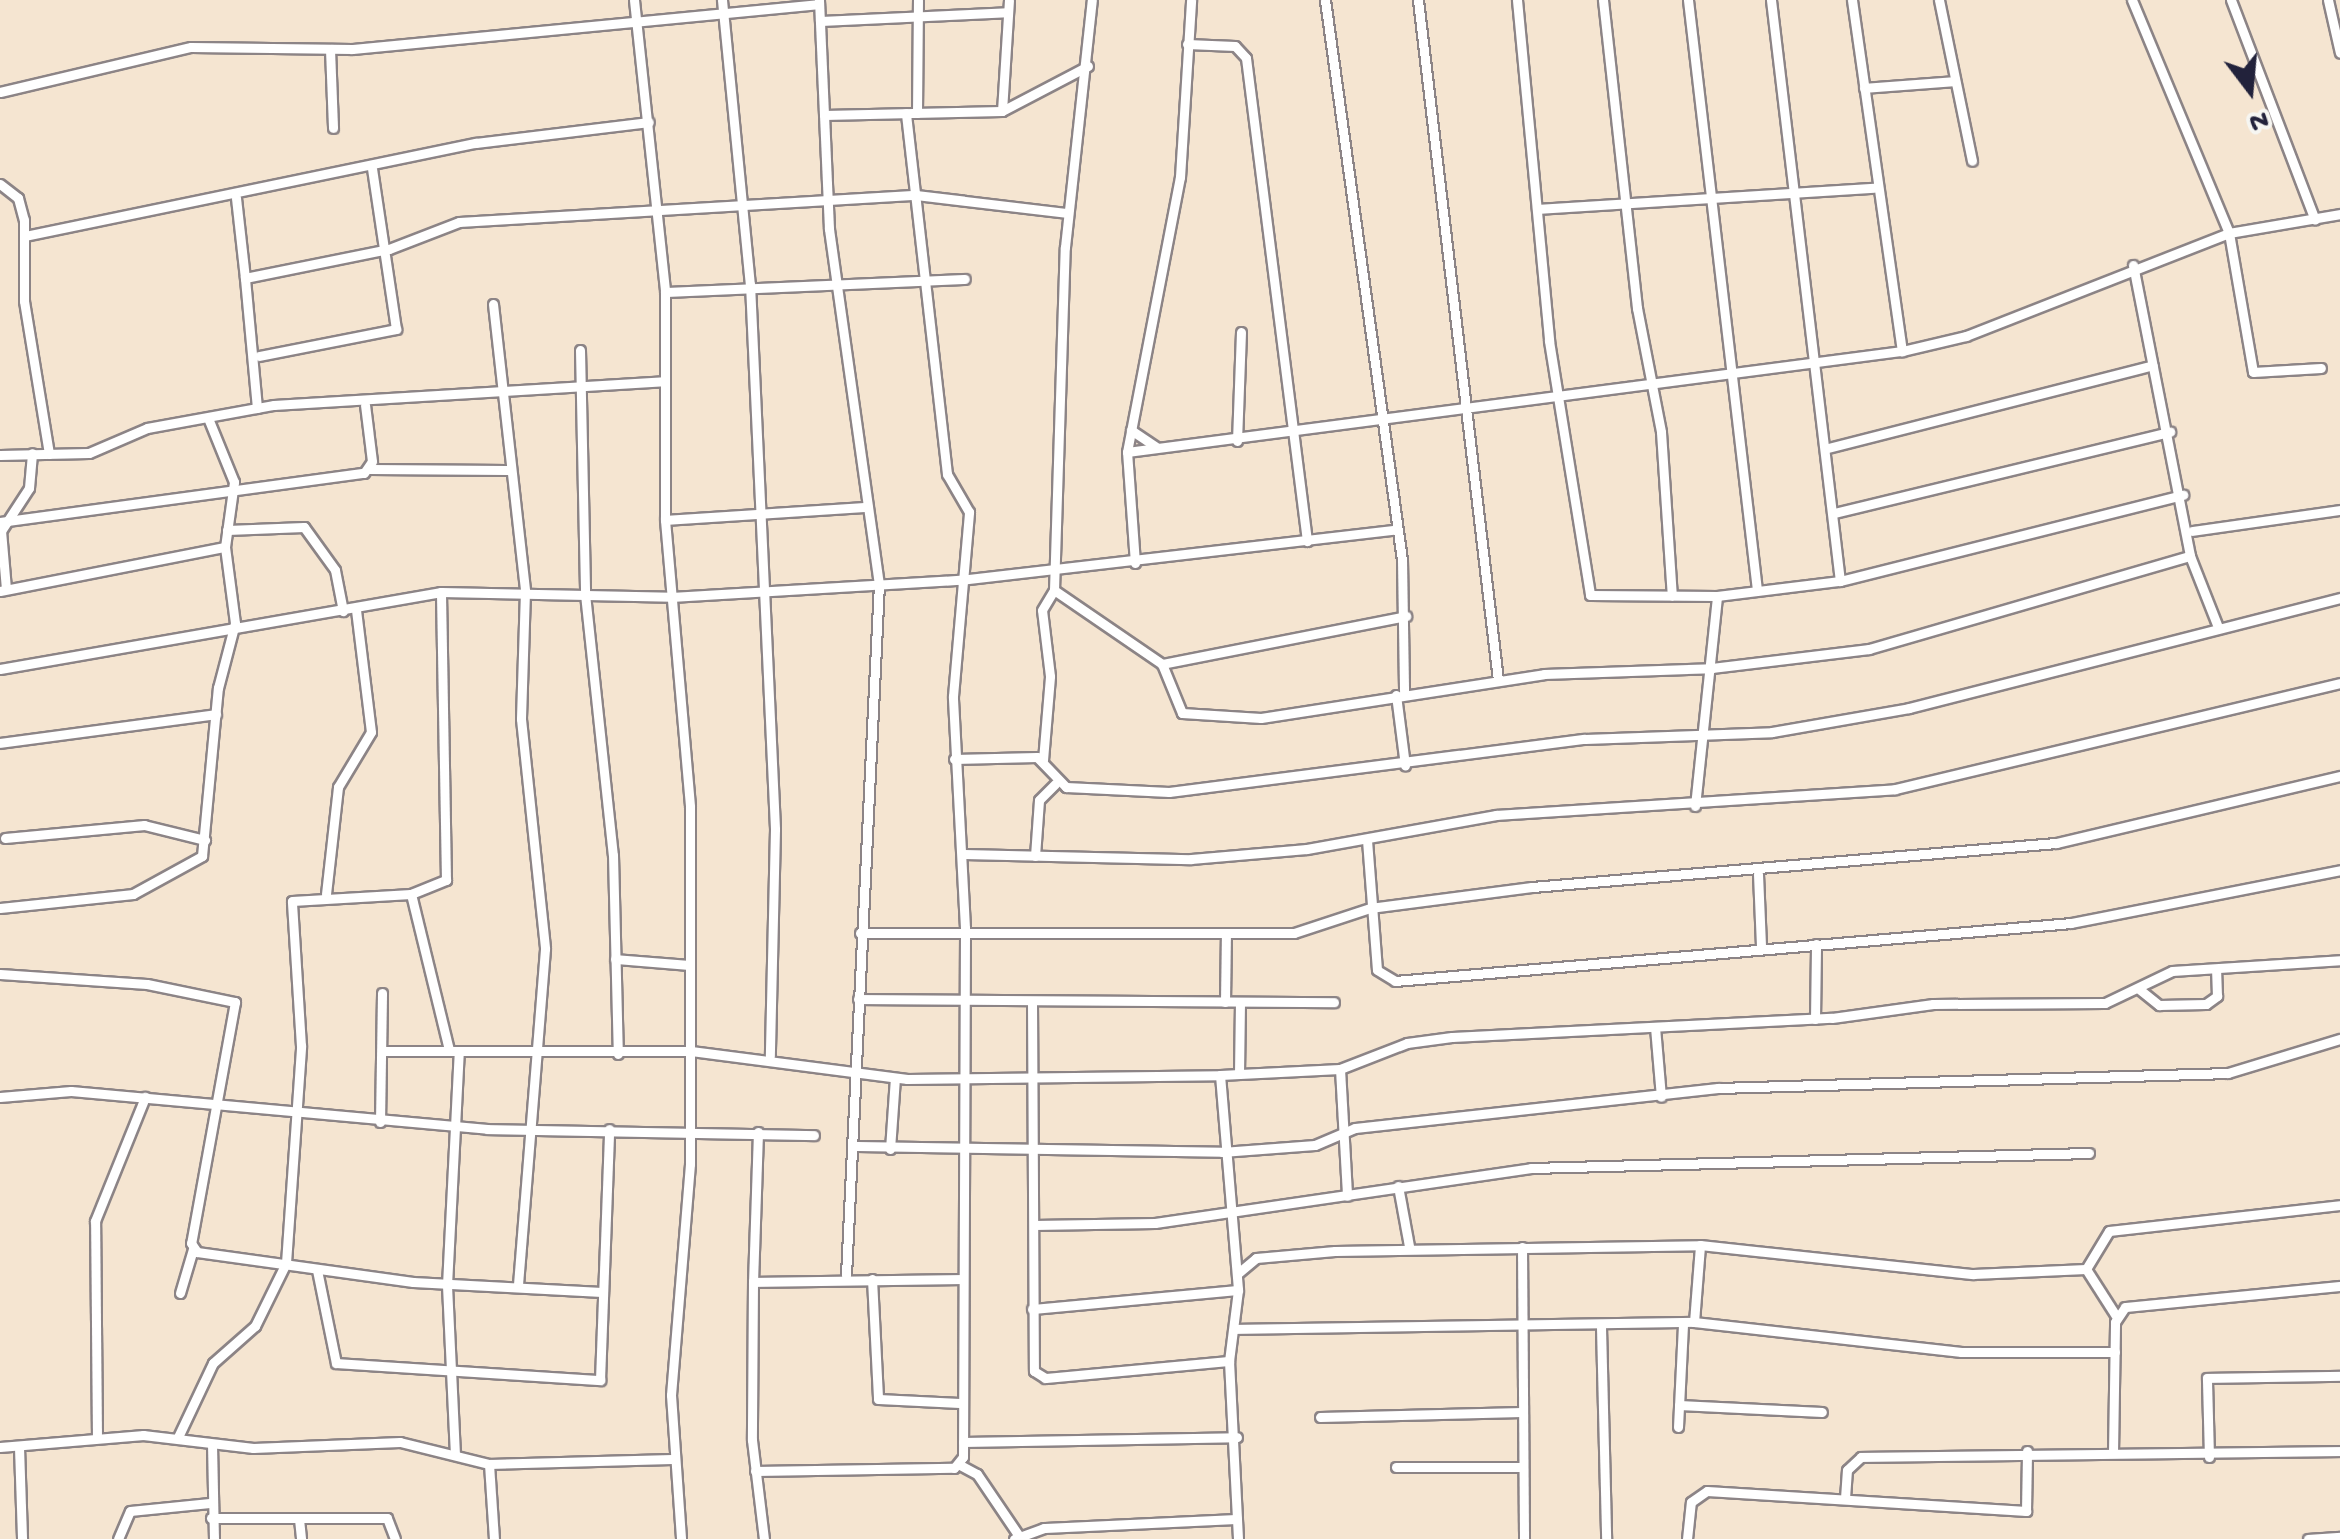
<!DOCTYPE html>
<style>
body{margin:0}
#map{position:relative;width:2340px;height:1539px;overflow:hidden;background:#f5e5d1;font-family:"Gochi Hand",sans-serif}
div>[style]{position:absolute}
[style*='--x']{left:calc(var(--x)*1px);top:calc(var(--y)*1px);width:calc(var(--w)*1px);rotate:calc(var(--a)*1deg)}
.roads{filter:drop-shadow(2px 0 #8c8486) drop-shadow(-2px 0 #8c8486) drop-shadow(0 2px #8c8486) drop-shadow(0 -2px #8c8486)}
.minor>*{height:9px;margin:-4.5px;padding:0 4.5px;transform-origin:4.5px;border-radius:4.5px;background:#fff}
span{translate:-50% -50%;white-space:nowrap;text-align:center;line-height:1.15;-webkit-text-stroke:10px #f6f6f2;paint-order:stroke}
.north{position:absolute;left:2200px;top:40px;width:100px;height:100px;-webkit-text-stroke:8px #f6f6f2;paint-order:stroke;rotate:164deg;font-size:28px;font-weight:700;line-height:40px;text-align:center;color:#22223b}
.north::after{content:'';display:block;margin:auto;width:35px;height:45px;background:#22223b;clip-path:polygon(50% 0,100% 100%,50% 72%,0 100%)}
</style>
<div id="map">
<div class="roads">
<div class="minor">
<i style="--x:634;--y:0;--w:294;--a:83.9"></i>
<i style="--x:665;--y:292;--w:228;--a:90"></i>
<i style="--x:665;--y:520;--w:288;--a:85"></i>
<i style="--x:690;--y:807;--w:357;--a:90"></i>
<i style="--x:690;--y:1164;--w:232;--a:94.7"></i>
<i style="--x:671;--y:1395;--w:144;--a:86"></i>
<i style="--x:722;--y:0;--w:285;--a:84.4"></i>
<i style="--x:750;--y:284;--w:546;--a:87.37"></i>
<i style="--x:775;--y:829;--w:227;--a:91.3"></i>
<i style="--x:819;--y:0;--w:229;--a:87.5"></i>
<i style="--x:829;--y:229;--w:358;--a:82"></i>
<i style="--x:879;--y:583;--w:693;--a:92.73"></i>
<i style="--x:1325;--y:0;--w:565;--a:82.17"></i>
<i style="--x:1402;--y:560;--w:134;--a:89.1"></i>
<i style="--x:1418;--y:0;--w:685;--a:83.29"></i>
<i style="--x:1517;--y:0;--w:342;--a:84.6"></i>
<i style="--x:1549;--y:341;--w:257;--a:80.8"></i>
<i style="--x:1590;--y:595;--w:127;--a:0.5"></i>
<i style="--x:1717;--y:596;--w:124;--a:-7"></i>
<i style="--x:1840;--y:581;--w:354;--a:-14.1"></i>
<i style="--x:1603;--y:0;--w:310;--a:83.7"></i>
<i style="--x:1637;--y:308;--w:126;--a:79"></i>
<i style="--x:1661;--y:432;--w:164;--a:86.2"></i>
<i style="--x:1688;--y:0;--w:594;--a:83.33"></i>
<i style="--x:1771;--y:0;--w:585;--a:83.23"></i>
<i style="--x:1852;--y:0;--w:355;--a:81.9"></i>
<i style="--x:1939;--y:0;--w:164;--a:78.4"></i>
<i style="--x:2132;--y:0;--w:252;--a:67.4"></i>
<i style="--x:2229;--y:233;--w:141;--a:80.2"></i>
<i style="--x:2253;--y:372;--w:68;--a:-3.4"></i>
<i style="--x:2231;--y:0;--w:235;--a:69.1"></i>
<i style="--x:2328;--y:0;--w:54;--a:77.2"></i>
<i style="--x:820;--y:21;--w:188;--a:-2.7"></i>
<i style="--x:1187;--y:44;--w:48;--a:2.4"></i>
<i style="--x:1235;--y:46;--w:16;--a:47"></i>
<i style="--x:1246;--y:58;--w:487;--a:82.8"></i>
<i style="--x:330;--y:49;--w:79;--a:87.8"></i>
<i style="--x:1864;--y:88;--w:91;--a:-4.4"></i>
<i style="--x:0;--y:92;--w:196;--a:-13.3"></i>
<i style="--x:191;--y:47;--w:161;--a:0.7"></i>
<i style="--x:352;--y:49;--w:468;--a:-5.5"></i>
<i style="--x:1002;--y:111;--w:111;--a:-86.4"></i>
<i style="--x:917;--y:113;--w:113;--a:-89.5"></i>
<i style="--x:824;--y:115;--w:178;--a:-1.3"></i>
<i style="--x:1002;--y:111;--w:97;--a:-27.6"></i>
<i style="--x:0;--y:184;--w:23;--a:38"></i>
<i style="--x:18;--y:198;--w:23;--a:75"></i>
<i style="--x:24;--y:220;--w:81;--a:90"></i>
<i style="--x:24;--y:301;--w:155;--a:80.7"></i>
<i style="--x:236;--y:198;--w:81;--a:83.6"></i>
<i style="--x:1537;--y:209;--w:337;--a:-3.6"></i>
<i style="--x:25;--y:236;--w:460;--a:-11.7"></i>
<i style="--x:476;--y:143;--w:174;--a:-6.9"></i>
<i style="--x:2133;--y:265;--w:297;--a:78.9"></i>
<i style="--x:2190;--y:556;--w:76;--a:68.5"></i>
<i style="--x:665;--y:292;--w:300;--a:-2.5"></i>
<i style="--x:493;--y:304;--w:289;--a:83.6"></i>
<i style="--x:525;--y:591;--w:128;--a:91.8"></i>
<i style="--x:521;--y:719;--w:231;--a:84"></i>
<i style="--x:545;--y:949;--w:339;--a:94.6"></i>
<i style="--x:580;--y:350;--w:244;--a:88.8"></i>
<i style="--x:585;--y:594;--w:262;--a:83.9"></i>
<i style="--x:613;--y:855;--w:199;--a:88.6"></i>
<i style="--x:259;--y:356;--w:140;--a:-11.1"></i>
<i style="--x:396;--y:329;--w:162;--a:-98.5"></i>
<i style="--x:257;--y:408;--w:131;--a:-95.3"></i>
<i style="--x:245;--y:278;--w:147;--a:-11.4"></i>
<i style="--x:389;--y:249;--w:75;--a:-21.1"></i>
<i style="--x:459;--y:222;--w:458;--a:-3.4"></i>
<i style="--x:916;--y:195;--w:153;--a:6.8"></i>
<i style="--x:1131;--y:430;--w:30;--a:34"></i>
<i style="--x:1237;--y:441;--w:109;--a:-87.9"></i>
<i style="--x:1828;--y:448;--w:335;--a:-14.3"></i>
<i style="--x:1127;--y:452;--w:782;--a:-7.43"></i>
<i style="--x:1902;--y:351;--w:66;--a:-13.2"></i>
<i style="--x:1966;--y:336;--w:282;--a:-21.4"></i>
<i style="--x:2229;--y:233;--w:113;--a:-9.7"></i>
<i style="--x:0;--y:455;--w:89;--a:-1.3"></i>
<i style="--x:89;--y:453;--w:63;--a:-23.3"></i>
<i style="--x:147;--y:428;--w:129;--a:-10.3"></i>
<i style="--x:274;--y:405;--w:390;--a:-3.5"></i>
<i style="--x:370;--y:469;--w:139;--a:0.4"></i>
<i style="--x:1834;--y:513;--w:346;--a:-13.6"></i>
<i style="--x:665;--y:520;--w:203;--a:-3.7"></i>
<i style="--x:0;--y:522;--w:367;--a:-7.7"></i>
<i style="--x:364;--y:473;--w:14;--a:-56"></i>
<i style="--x:372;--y:461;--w:56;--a:-97.1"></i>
<i style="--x:227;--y:530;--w:77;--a:-2.2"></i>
<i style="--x:304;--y:527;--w:53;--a:54.2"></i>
<i style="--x:335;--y:570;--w:42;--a:79"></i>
<i style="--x:2192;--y:531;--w:149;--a:-8.1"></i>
<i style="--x:1135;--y:563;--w:111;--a:-94.1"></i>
<i style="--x:1127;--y:452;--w:280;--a:-79.1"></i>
<i style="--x:1180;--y:177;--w:177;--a:-86.4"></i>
<i style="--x:6;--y:589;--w:58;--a:-94.9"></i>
<i style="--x:1;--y:531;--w:51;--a:-56.9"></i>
<i style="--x:29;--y:488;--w:35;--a:-85"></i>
<i style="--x:1054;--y:590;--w:131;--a:34.4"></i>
<i style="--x:1162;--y:664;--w:53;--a:67.8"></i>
<i style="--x:1182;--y:713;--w:79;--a:3.6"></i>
<i style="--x:1261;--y:718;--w:286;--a:-8.8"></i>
<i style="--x:1544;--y:674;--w:168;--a:-2"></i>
<i style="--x:1712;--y:668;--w:158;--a:-6.9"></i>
<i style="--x:1869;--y:649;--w:334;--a:-16.2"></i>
<i style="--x:0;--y:591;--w:229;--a:-11.1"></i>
<i style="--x:1162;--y:664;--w:249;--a:-11.1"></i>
<i style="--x:0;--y:669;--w:448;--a:-9.9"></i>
<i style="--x:441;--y:592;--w:230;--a:1.2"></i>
<i style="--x:671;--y:597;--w:289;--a:-3.4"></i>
<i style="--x:960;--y:580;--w:438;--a:-6.6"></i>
<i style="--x:1396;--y:695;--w:71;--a:82.7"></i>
<i style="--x:0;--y:743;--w:218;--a:-7.6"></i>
<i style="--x:954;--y:759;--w:83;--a:-1.4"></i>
<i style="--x:1037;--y:757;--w:42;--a:46"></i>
<i style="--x:1066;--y:787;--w:103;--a:2.8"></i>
<i style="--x:1169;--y:792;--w:419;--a:-7.3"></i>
<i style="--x:1585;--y:739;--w:187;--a:-2.1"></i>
<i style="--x:1772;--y:732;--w:139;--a:-9.9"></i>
<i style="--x:1909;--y:708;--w:445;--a:-14.3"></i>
<i style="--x:1043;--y:760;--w:84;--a:-85.2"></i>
<i style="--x:1050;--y:676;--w:66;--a:-96.9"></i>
<i style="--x:1042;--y:610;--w:23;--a:-59"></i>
<i style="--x:1054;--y:590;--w:343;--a:-88.2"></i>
<i style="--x:1065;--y:247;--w:248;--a:-83.8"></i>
<i style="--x:1695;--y:806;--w:211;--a:-84"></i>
<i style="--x:5;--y:838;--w:140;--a:-5.3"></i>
<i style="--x:144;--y:825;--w:63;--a:13.8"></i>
<i style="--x:1367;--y:840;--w:130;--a:85.6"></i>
<i style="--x:1377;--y:970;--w:21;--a:31"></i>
<i style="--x:1395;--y:981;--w:678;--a:-4.9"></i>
<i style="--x:2071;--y:923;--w:274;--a:-11.1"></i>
<i style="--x:964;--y:854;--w:227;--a:1.3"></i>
<i style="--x:1191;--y:859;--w:116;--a:-4.9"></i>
<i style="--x:1307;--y:849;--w:192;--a:-10.2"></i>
<i style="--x:1496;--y:815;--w:400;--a:-3.7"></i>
<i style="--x:1895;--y:789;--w:457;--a:-13.4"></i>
<i style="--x:1035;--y:856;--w:56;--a:-85.9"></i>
<i style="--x:1039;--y:800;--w:23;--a:-45"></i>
<i style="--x:1758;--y:874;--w:72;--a:87.6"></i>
<i style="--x:326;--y:894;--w:108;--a:-83.6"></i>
<i style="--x:338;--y:787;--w:64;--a:-59"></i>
<i style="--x:371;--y:732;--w:124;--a:-97"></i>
<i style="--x:411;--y:894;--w:161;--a:76.3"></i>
<i style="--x:0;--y:908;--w:134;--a:-6"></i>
<i style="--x:133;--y:894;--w:79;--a:-28.8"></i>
<i style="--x:202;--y:856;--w:169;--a:-84.6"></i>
<i style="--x:218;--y:688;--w:67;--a:-75.3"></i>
<i style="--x:235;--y:623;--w:77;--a:-97.5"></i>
<i style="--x:225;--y:547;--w:66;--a:-82.1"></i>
<i style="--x:234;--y:482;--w:69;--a:-112.1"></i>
<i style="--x:860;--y:933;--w:434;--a:0"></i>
<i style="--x:1294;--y:933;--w:80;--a:-18.2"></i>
<i style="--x:1370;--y:908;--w:163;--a:-7.4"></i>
<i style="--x:1532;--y:887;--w:526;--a:-4.8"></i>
<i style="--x:2056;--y:843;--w:292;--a:-13.3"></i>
<i style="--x:615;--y:959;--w:73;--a:4.7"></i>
<i style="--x:0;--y:974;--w:147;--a:3.9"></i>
<i style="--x:147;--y:984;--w:90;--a:11.6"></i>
<i style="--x:235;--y:1002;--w:245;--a:100.3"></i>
<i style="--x:191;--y:1243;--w:11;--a:56"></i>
<i style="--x:197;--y:1252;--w:218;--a:7.9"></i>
<i style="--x:413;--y:1282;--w:189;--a:3"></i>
<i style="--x:2139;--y:989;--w:26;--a:39"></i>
<i style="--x:2159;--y:1005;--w:47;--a:-1.2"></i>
<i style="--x:2206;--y:1004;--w:14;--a:-36"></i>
<i style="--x:2217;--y:996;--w:24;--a:-92"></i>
<i style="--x:858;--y:999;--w:476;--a:0.4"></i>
<i style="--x:1032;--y:1001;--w:370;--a:89.7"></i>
<i style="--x:1034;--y:1371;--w:13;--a:32"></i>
<i style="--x:1045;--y:1378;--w:185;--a:-5.3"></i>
<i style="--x:1225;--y:1002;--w:69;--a:-89.2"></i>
<i style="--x:1815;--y:1019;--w:75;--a:-89.2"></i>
<i style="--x:1655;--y:1027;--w:70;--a:85.1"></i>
<i style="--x:383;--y:1051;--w:308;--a:0"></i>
<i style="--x:691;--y:1051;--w:218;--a:7.4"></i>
<i style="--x:907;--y:1079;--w:313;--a:-0.7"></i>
<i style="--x:1220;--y:1075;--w:120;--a:-2.9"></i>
<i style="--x:1340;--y:1069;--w:72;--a:-21.2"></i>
<i style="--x:1407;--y:1043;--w:45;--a:-7.6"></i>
<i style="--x:1452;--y:1037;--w:380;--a:-2.9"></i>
<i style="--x:1832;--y:1018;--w:102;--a:-7.9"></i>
<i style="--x:1933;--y:1004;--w:172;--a:-0.3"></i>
<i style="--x:2105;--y:1003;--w:74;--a:-25.5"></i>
<i style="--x:2172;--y:971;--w:168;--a:-3.7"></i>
<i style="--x:1340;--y:1069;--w:127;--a:86.8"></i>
<i style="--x:1239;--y:1074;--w:72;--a:-89.2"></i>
<i style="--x:1220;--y:1075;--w:216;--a:85.2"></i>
<i style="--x:1238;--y:1290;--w:72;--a:97.2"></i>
<i style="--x:1229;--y:1361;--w:178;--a:87.1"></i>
<i style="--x:0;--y:1097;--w:71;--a:-4.8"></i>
<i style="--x:71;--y:1091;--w:418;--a:5.2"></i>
<i style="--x:487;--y:1129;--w:327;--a:1.1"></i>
<i style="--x:380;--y:1122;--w:129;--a:-89.1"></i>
<i style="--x:758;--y:1132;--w:150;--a:91.9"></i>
<i style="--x:753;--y:1282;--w:207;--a:-0.8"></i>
<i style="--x:857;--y:1146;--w:365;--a:0.9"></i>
<i style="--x:1222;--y:1152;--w:93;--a:-4.3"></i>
<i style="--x:1315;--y:1145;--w:43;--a:-23"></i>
<i style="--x:1355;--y:1128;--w:365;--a:-6.3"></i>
<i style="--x:1718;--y:1088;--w:510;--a:-1.68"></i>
<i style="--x:2228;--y:1073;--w:117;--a:-16.9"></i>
<i style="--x:890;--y:1149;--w:71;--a:-86"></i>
<i style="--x:1398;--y:1186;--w:61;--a:79.6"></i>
<i style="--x:1034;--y:1225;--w:121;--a:-0.9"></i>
<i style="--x:1155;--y:1223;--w:380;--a:-8.3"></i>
<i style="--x:1531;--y:1168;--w:558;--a:-1.54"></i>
<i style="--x:1522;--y:1247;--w:292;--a:89.6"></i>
<i style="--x:2086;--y:1269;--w:44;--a:-58.8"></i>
<i style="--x:2109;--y:1231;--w:232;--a:-6.4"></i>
<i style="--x:317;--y:1270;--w:95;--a:78.5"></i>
<i style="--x:336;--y:1363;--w:265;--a:3.7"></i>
<i style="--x:600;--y:1380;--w:251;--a:-87.9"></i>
<i style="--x:1237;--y:1274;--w:25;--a:-40"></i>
<i style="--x:1256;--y:1258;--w:79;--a:-5.1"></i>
<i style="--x:1335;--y:1251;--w:365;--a:-0.9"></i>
<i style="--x:1700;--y:1245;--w:275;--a:6.1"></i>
<i style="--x:1973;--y:1274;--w:113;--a:-2.5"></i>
<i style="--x:2086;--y:1269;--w:56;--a:57.4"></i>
<i style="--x:872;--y:1279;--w:120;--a:87.1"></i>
<i style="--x:878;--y:1399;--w:82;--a:2.8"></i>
<i style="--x:753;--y:1282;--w:158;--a:90.4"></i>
<i style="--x:752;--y:1440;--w:100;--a:83.1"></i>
<i style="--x:180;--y:1293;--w:46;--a:-73.5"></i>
<i style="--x:1032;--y:1309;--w:207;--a:-5.3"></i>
<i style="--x:1694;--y:1322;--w:77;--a:-85.5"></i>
<i style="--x:1601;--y:1327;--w:212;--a:88.6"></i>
<i style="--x:1234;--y:1329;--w:460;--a:-0.9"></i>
<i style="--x:1694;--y:1322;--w:269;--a:6.4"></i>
<i style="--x:1961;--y:1352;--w:154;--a:0"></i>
<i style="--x:1679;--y:1405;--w:143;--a:2.8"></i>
<i style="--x:1320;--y:1417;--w:202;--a:-1.4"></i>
<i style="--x:1678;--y:1427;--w:104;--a:-87.2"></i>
<i style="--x:178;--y:1437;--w:82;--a:-64.7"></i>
<i style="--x:213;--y:1363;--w:56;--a:-41.4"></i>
<i style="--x:255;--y:1326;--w:70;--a:-63.8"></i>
<i style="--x:286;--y:1263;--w:218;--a:-86"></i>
<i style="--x:301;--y:1046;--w:145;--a:-93.6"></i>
<i style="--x:292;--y:901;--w:119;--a:-3.4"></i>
<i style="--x:411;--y:894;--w:38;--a:-22"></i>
<i style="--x:446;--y:880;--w:288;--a:-91"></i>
<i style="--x:97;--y:1438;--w:217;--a:-90.5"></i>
<i style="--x:95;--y:1221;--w:134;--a:-68"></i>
<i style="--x:963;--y:1442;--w:274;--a:-1"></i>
<i style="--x:212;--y:1444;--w:95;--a:88.8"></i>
<i style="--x:0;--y:1447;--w:144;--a:-4.8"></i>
<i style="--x:143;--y:1435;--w:111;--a:6.7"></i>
<i style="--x:253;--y:1448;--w:147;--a:-2.3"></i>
<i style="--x:400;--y:1442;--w:92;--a:13.9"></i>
<i style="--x:489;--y:1464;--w:183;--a:-1.6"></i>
<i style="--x:19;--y:1447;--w:92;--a:88.1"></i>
<i style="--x:2113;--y:1453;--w:131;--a:-89.1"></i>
<i style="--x:2115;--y:1322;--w:18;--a:-56"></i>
<i style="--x:2125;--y:1307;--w:216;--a:-5.6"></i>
<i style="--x:455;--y:1455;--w:170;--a:-92.7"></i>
<i style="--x:447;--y:1285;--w:234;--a:-87.1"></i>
<i style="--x:2209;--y:1457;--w:79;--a:-91.5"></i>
<i style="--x:2207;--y:1378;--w:133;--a:-0.9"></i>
<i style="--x:489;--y:1464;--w:75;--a:86.2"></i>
<i style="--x:960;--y:1465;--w:19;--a:28"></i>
<i style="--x:977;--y:1474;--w:75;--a:55.9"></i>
<i style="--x:1396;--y:1467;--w:126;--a:0"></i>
<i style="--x:755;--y:1471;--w:199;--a:-0.9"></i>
<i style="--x:954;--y:1468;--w:14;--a:-51"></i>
<i style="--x:963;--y:1457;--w:529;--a:-89.78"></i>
<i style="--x:965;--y:928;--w:232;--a:-93"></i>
<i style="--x:953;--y:696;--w:185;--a:-85"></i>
<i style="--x:969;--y:512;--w:44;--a:-120.1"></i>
<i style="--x:947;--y:474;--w:363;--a:-96.5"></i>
<i style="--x:1845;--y:1498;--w:28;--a:-86"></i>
<i style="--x:1847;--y:1470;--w:19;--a:-43"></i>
<i style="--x:1861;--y:1457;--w:479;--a:-0.7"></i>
<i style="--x:211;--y:1518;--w:176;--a:0"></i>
<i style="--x:387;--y:1518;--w:22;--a:69"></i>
<i style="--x:299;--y:1519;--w:20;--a:84"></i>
<i style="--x:118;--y:1539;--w:30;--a:-67"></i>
<i style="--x:130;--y:1511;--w:80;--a:-5.7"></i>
<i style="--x:1014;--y:1539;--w:32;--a:-20"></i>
<i style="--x:1044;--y:1528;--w:193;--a:-2.7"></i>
<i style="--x:1687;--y:1539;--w:37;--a:-84"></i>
<i style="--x:1691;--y:1502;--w:19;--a:-35"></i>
<i style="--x:1707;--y:1491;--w:320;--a:3.6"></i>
<i style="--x:2026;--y:1511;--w:60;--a:-89"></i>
<i style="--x:2308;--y:1539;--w:32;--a:-4"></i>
</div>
</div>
<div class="north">N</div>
</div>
